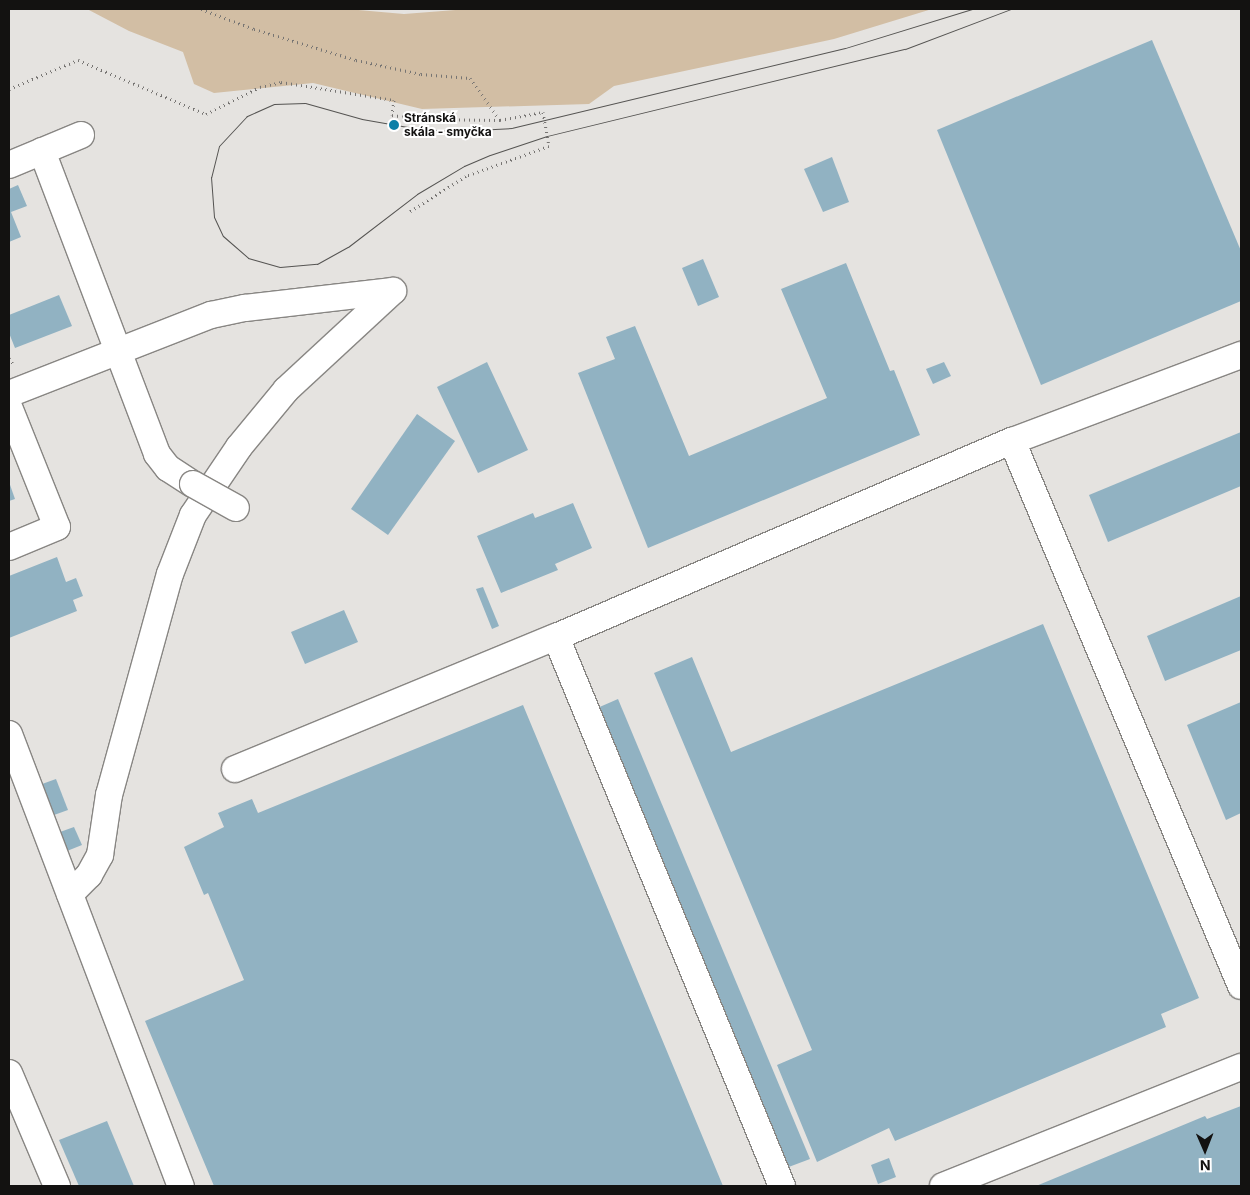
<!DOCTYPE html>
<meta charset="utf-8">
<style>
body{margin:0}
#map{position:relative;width:1250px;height:1195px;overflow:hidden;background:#e5e3e0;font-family:Inter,sans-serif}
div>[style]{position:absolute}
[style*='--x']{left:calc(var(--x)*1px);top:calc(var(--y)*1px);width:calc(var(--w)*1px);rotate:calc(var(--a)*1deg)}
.green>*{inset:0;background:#d2bea4}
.building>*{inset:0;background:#91b2c2}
.path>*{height:3px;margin-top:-1.5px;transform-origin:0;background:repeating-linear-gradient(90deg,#767472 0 1px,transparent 0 5px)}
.roads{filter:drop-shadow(1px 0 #888683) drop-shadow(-1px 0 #888683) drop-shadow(0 1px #888683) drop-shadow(0 -1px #888683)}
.minor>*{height:26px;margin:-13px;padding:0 13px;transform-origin:13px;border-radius:13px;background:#fff}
.tram>*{height:1px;margin:-0.5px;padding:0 0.5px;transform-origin:0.5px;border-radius:0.5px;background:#555452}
.bridges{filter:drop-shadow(1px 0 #888683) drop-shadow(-1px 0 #888683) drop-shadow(0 1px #888683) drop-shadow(0 -1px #888683)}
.minor-bridge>*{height:26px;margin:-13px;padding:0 13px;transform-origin:13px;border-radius:13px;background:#fff}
.dots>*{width:14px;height:14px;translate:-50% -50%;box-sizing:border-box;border:2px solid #fff;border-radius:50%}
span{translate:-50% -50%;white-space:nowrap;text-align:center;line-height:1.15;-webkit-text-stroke:4px #fff;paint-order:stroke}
.poi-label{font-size:12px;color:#131211;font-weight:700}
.left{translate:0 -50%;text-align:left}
.frame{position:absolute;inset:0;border:10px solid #131211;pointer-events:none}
.north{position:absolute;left:1180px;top:1125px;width:50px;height:50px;-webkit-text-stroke:4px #fff;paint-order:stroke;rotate:179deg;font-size:14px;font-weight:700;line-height:20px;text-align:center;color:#131211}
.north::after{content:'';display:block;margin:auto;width:18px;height:22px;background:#131211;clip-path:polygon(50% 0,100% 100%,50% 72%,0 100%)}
</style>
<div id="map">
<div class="green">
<i style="clip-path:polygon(87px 9px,347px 9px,404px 14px,468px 9px,932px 9px,834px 39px,614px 86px,589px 104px,422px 109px,313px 83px,214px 93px,194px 84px,183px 52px,129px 31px)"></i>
</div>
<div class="building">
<i style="clip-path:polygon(1152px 40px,1241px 251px,1241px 301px,1041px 385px,937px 130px)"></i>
<i style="clip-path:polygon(832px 157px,849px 202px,823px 212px,804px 169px)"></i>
<i style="clip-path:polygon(18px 185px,27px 206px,11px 212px,21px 237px,9px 242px,9px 189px)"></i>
<i style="clip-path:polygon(703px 259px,719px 297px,698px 306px,682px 268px)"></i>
<i style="clip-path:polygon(846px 263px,890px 371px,894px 370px,920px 435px,648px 548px,578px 373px,615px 359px,606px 337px,635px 326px,689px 456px,827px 398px,781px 289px)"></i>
<i style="clip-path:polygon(59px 295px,72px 326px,15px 348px,9px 333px,9px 315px)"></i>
<i style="clip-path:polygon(487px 362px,528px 450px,478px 473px,437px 387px)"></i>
<i style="clip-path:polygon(944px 362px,951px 376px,933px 384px,926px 369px)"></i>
<i style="clip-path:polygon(417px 414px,455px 441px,388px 535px,351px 509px)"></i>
<i style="clip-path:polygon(1241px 432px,1241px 486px,1108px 542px,1089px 495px)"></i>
<i style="clip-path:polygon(9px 482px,15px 499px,9px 501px)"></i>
<i style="clip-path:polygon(573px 503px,592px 548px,555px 564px,558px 570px,501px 593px,477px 536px,533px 513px,535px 518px)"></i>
<i style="clip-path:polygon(57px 557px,66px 582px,76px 578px,83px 596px,73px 600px,77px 611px,9px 638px,9px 576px)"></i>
<i style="clip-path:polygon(483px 587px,499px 626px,492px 629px,476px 589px)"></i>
<i style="clip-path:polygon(1241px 596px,1241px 650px,1165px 681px,1147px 636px)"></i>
<i style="clip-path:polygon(344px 610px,358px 642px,305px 664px,291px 632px)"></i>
<i style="clip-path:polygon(1043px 624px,1199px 998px,1161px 1014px,1166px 1027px,895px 1141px,889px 1128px,817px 1162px,777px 1065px,812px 1050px,654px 673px,692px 657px,731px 752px)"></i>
<i style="clip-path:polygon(618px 699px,810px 1159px,786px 1168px,595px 709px)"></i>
<i style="clip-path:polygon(1241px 702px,1241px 813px,1226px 820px,1187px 725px)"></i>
<i style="clip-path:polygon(523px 705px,723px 1186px,214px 1186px,145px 1021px,244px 980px,208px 893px,204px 895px,184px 847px,224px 827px,218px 813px,252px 799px,258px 813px)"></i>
<i style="clip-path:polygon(56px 779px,68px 810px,54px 815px,42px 784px)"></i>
<i style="clip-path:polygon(74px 827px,82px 845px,67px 851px,60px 832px)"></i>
<i style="clip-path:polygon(1241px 1106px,1241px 1186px,1036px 1186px,1205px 1116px,1207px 1119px)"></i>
<i style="clip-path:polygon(107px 1121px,134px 1186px,79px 1186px,59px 1140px)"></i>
<i style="clip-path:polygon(889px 1158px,896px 1177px,878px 1184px,871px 1165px)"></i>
</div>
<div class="path">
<i style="--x:201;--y:9;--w:57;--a:20.7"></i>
<i style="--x:254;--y:29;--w:107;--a:16.9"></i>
<i style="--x:356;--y:60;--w:66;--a:12.2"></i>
<i style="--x:421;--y:74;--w:49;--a:4.7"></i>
<i style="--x:470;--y:78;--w:50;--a:54.7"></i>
<i style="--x:9;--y:89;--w:75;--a:-22.8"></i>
<i style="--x:78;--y:60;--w:139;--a:22.9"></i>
<i style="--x:206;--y:114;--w:60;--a:-26.6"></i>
<i style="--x:260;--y:87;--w:22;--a:-13"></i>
<i style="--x:281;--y:82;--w:114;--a:9.1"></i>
<i style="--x:394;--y:100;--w:15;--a:98"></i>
<i style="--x:392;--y:115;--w:27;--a:8"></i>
<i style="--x:419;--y:119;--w:81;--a:0.7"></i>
<i style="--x:500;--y:120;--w:44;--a:-10.5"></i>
<i style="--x:543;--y:112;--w:35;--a:80"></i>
<i style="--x:549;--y:146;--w:88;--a:160.1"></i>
<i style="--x:466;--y:176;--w:67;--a:147.7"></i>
<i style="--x:9;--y:358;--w:7;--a:56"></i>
</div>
<div class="roads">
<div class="minor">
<i style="--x:42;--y:151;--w:324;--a:69.2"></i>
<i style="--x:157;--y:454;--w:18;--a:52"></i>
<i style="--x:168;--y:468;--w:30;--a:33"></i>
<i style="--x:9;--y:165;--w:78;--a:-22.6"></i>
<i style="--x:9;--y:394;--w:217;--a:-21.4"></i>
<i style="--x:211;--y:315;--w:35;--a:-12"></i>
<i style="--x:245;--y:308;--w:149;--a:-6.6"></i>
<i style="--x:9;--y:407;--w:129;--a:68.2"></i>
<i style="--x:57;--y:527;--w:52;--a:157.4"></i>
<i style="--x:1012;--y:441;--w:591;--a:67.21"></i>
<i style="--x:556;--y:637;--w:594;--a:67.63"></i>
<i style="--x:9;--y:734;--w:484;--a:69.2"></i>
<i style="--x:235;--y:769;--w:347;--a:-22.4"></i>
<i style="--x:556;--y:637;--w:496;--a:-23.3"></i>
<i style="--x:1012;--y:441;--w:245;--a:-20.6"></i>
<i style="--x:70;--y:894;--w:27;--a:-45"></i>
<i style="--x:89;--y:875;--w:23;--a:-61"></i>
<i style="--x:100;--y:855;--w:61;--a:-81.5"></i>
<i style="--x:109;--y:795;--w:229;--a:-74.6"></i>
<i style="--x:170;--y:574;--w:63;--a:-68.7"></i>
<i style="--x:193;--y:515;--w:82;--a:-55.9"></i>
<i style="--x:239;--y:447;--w:74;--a:-50.5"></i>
<i style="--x:286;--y:390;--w:146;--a:-42.8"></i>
<i style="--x:9;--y:1073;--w:123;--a:67"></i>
<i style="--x:943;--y:1186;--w:321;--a:-21.8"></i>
</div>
</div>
<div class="tram">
<i style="--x:972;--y:9;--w:133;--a:162.9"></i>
<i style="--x:845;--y:48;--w:342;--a:166.5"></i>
<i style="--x:512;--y:128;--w:56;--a:176.9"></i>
<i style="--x:456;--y:131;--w:37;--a:-177"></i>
<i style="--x:419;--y:129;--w:58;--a:-170"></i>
<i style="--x:362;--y:119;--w:59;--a:-164.3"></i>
<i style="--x:305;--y:103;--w:31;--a:178"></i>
<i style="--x:274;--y:104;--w:30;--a:156"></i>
<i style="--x:247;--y:116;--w:41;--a:133"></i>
<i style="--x:219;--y:146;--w:32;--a:104"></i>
<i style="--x:211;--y:177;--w:40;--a:85.7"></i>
<i style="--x:214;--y:217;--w:21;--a:65"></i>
<i style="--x:223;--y:236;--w:33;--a:41"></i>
<i style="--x:248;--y:258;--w:33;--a:16"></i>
<i style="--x:280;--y:267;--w:37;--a:-5"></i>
<i style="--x:317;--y:264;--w:35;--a:-29"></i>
<i style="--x:348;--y:247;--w:87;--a:-37.5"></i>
<i style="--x:417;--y:194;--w:55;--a:-30.8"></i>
<i style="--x:464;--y:166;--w:28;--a:-23"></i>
<i style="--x:490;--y:155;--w:60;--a:-18.4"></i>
<i style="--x:547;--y:136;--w:368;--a:-13.7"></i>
<i style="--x:905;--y:49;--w:113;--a:-20.7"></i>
</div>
<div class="bridges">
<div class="minor-bridge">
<i style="--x:193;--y:484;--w:49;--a:29.2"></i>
</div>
</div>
<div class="dots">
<i style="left:394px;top:125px;background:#0d7fa7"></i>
</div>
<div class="poi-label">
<span class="left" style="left:404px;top:125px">Stránská<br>skála - smyčka</span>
</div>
<div class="frame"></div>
<div class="north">N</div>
</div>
